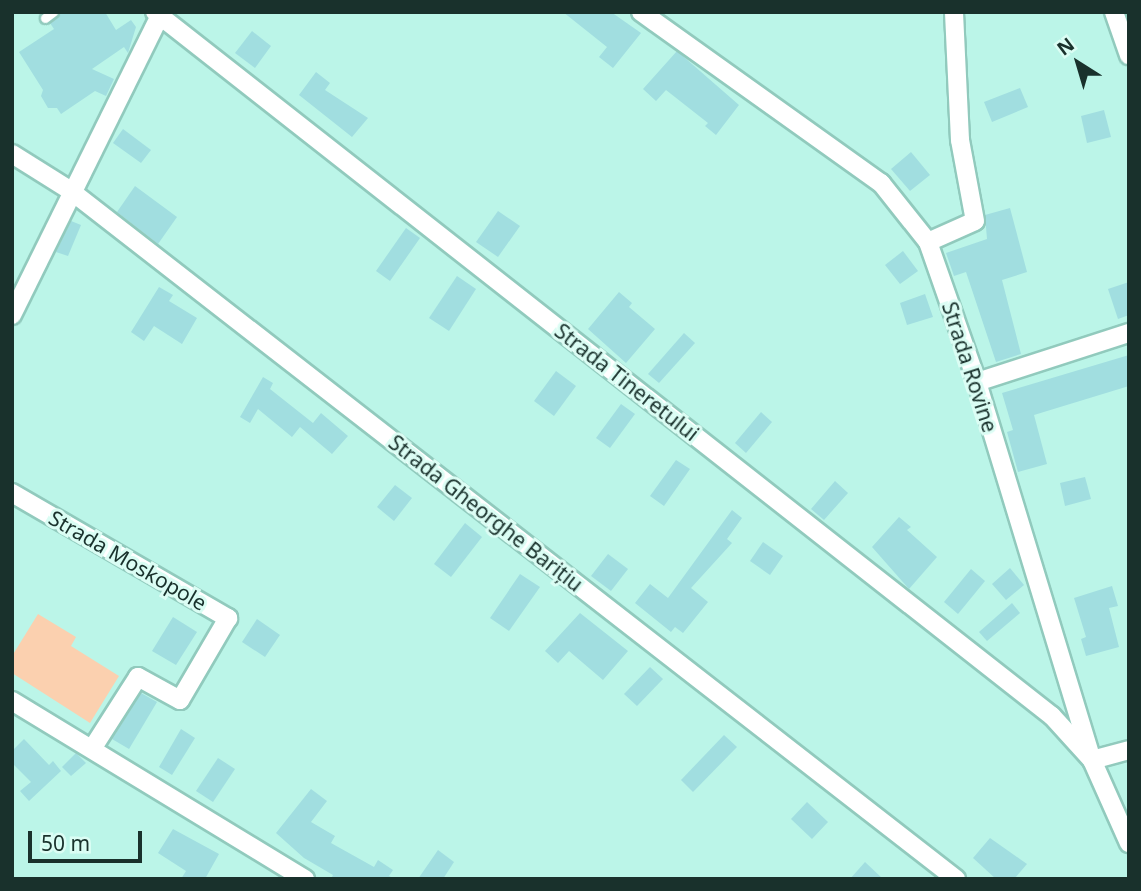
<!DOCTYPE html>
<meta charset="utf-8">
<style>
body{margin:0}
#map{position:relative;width:1141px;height:891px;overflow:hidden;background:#bbf5e8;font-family:"Noto Sans",sans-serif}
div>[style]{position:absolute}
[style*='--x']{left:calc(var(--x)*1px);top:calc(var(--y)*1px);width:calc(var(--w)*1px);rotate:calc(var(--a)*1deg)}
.green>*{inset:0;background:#fbd0af}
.building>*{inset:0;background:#a1dee0}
.roads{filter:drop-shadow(2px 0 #91cabd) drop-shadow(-2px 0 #91cabd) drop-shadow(0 2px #91cabd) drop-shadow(0 -2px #91cabd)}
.service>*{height:9px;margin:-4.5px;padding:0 4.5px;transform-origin:4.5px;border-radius:4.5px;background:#fff}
.minor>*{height:18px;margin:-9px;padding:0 9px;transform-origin:9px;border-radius:9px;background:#fff}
span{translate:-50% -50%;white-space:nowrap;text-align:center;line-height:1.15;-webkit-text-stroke:6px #dbfdf4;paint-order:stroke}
.street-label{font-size:21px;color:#19312c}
.frame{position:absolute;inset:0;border:14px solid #19312c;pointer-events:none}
.north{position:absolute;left:1043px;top:28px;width:70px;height:70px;-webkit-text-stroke:5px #dbfdf4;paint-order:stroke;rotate:323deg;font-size:19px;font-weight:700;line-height:28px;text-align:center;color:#19312c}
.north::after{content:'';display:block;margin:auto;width:24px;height:32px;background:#19312c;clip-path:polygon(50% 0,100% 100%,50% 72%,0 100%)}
.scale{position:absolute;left:28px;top:831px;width:114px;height:32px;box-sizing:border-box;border:4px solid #19312c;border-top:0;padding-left:9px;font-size:21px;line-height:24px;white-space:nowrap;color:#19312c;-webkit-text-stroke:5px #dbfdf4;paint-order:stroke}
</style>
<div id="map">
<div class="green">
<i style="clip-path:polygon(38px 614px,76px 637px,71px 646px,119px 676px,90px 723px,12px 673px,12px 656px)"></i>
</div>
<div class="building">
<i style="clip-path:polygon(62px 12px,105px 12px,116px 30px,131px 20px,136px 27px,128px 53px,124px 47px,92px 69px,114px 79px,106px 96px,95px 91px,61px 114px,57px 108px,48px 108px,41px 96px,43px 90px,19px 52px,54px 29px,50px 23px)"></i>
<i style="clip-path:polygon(563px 12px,611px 12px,641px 33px,613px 68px,599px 57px,607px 47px)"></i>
<i style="clip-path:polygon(252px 31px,271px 46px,255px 68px,235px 53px)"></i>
<i style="clip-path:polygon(677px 51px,739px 105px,716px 135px,705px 126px,708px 123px,666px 90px,656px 101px,643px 89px)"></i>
<i style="clip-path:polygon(316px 72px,330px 83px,325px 90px,368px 118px,352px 137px,299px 95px)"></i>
<i style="clip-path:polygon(1020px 88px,1028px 107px,992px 122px,984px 102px)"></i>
<i style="clip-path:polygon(1104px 110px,1111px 137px,1087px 143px,1081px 116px)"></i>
<i style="clip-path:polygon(123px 129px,151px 150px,141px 163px,113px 143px)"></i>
<i style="clip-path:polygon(911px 152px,930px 175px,910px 191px,891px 169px)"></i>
<i style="clip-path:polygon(135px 186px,177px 217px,158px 244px,117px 212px)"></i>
<i style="clip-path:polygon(1010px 208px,1027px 272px,1002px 280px,1021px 354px,996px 362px,966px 272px,954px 276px,946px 253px,987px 239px,985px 215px)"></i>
<i style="clip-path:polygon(498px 211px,520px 226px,498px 257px,476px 242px)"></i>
<i style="clip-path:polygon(71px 221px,81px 225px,68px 256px,56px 252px)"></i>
<i style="clip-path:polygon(406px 228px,420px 238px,390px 281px,376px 271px)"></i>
<i style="clip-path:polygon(903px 251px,918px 271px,900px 284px,885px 265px)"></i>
<i style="clip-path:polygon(457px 276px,476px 289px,449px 331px,429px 318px)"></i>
<i style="clip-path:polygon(1129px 282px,1129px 315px,1118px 319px,1108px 289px)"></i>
<i style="clip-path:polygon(159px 287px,173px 295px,169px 301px,197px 318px,182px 344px,154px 326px,144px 341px,131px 332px)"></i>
<i style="clip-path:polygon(619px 292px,632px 303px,629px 307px,655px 329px,626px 363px,588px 329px)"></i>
<i style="clip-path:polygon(925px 294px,933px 317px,907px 325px,900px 303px)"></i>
<i style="clip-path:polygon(684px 333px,695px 343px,659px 383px,648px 374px)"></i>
<i style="clip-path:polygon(1129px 355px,1129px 386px,1034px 415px,1047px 464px,1018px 472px,1007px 432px,1013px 430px,1002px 393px)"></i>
<i style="clip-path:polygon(556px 371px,576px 386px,554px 416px,534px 401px)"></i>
<i style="clip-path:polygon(263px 377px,273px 383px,270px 389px,313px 423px,321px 413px,348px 436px,332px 454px,300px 427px,292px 437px,258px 409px,250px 423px,240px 417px)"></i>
<i style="clip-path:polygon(621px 404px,635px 414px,610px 448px,596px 438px)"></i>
<i style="clip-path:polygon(761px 412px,772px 422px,746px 453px,735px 443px)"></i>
<i style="clip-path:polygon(676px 460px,690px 469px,664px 506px,650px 496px)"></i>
<i style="clip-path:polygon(1085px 477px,1091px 499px,1065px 506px,1060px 483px)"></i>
<i style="clip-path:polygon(835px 481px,848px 493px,824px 520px,811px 509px)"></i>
<i style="clip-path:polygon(395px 485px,412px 498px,394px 521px,377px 507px)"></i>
<i style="clip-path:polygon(732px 510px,742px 518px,727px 539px,732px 543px,691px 588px,708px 602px,683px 633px,675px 627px,671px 632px,635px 603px,650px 584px,668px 598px)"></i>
<i style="clip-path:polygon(899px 517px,911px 527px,907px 530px,937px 557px,909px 589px,872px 547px)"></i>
<i style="clip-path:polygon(465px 523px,482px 537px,451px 577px,434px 564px)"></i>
<i style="clip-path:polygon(763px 542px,783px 556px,770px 575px,750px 561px)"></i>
<i style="clip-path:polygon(608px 554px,628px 569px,611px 591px,591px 576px)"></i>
<i style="clip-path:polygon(1010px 568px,1024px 585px,1006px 600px,992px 584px)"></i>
<i style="clip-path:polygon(971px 569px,985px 581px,958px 614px,944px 602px)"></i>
<i style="clip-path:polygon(520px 574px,540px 587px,509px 631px,490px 618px)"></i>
<i style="clip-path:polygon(1112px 586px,1118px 606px,1109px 608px,1119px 647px,1086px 656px,1081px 639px,1086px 637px,1074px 598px)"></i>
<i style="clip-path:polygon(1012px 603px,1020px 613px,987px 641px,979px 632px)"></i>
<i style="clip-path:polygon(580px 613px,628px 651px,603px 680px,569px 651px,558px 663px,545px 651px)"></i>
<i style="clip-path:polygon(173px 617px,197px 632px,176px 665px,152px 651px)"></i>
<i style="clip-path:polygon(257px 619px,280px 635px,265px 657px,242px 642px)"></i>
<i style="clip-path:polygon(650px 667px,663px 679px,637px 706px,624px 694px)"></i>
<i style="clip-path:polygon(141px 693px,157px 702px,129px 749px,112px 739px)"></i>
<i style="clip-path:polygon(181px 729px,195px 738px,172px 775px,159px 767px)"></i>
<i style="clip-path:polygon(724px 735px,737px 747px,693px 792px,681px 780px)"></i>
<i style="clip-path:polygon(24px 739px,49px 765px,53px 761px,61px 771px,29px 801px,20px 791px,31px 782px,12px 763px,12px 751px)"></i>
<i style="clip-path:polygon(76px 753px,86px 763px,71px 776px,62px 767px)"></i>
<i style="clip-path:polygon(218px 758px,235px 769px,213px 802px,196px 791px)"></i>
<i style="clip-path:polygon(311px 789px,327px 801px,311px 822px,335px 836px,331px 843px,374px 867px,378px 860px,393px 870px,389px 876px,395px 879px,331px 879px,333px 875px,304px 858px,276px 833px)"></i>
<i style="clip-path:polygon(807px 802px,828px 822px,812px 839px,791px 819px)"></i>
<i style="clip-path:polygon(173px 829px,219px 854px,205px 879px,181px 879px,186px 871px,158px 853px)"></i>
<i style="clip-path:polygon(990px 838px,1027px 864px,1014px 879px,996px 879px,973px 858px)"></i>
<i style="clip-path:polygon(438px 850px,454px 862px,443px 879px,418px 879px)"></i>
<i style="clip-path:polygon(865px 862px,883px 879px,850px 879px)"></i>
</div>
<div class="roads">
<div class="service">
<i style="--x:45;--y:18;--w:10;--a:-37"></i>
</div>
<div class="minor">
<i style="--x:155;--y:12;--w:1140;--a:38.13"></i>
<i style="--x:1052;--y:716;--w:59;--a:47.7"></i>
<i style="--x:1092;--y:760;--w:38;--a:-15"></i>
<i style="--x:641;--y:12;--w:295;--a:35.5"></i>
<i style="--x:881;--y:183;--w:75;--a:51.5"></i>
<i style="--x:928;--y:242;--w:148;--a:70.7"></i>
<i style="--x:977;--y:382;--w:395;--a:73.1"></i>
<i style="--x:1092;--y:760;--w:91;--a:66"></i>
<i style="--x:1114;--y:12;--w:46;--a:70.8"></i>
<i style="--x:12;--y:154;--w:70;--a:32.1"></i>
<i style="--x:71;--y:191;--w:1121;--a:37.86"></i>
<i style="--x:928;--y:242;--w:51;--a:-24.1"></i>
<i style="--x:975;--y:221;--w:82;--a:-100.5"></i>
<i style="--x:960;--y:140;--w:128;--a:-92.7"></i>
<i style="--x:12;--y:315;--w:334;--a:-63.7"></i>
<i style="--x:977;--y:382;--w:160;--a:-17.9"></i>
<i style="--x:12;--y:493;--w:250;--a:30.1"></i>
<i style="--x:228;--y:618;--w:95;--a:120.3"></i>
<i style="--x:180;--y:700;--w:48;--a:-151.3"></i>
<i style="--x:138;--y:677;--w:85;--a:122.6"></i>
<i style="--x:12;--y:701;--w:343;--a:31.3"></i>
</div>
</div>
<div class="street-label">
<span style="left:970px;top:367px;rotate:72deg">Strada Rovine</span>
<span style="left:627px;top:382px;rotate:38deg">Strada Tineretului</span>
<span style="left:486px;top:513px;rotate:38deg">Strada Gheorghe Barițiu</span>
<span style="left:128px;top:560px;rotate:30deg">Strada Moskopole</span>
</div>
<div class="frame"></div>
<div class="north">N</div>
<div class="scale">50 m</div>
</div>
